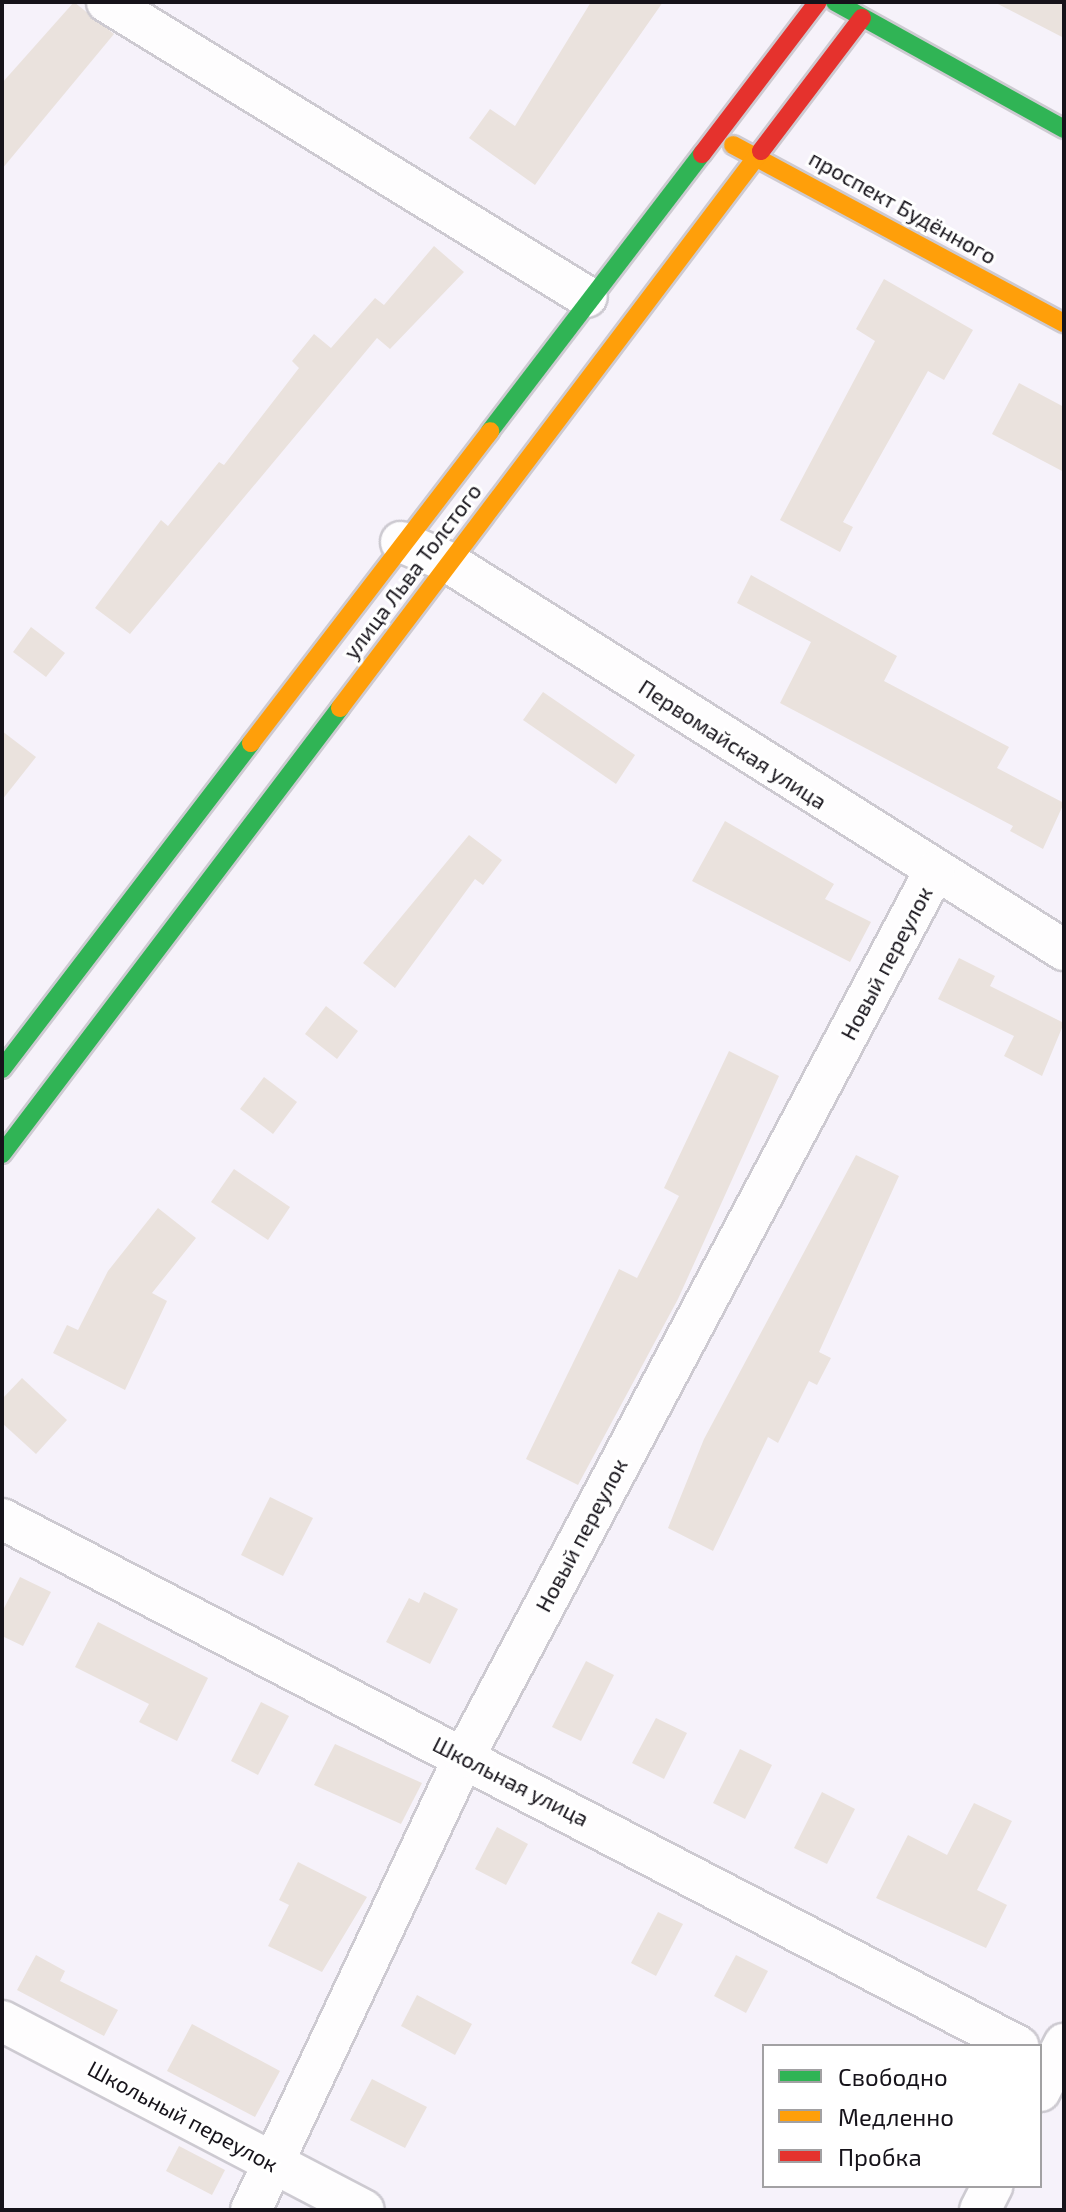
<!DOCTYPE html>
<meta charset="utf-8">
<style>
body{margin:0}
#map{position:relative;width:1066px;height:2212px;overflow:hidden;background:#f6f2fa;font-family:"Exo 2",sans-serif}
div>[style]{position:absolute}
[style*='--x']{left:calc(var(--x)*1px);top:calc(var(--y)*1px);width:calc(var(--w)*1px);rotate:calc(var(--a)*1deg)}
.building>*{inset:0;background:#eae2dd}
.roads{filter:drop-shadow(2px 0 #cdcad1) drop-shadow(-2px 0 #cdcad1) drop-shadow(0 2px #cdcad1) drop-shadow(0 -2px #cdcad1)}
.street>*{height:40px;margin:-20px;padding:0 20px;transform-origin:20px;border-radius:20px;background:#fefdfe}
.fast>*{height:18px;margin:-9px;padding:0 9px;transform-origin:9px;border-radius:9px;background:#30b455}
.slow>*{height:18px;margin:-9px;padding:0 9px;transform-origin:9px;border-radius:9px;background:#ff9f0a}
.jam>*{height:18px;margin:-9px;padding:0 9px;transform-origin:9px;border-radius:9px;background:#e5322d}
span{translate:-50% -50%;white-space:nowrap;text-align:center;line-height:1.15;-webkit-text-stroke:6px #fff;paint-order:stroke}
.street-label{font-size:22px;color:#16131a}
.frame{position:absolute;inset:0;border:4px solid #16131a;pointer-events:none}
.legend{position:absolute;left:762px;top:2044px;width:280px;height:144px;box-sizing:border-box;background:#fff;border:2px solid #a2a1a3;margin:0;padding:10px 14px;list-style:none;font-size:24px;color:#16131a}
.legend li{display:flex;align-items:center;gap:16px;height:40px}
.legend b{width:40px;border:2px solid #a2a1a3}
</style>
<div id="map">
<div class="building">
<i style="clip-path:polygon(74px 2px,114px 34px,2px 169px,2px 83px)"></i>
<i style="clip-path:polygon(591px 2px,663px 2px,535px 185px,469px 138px,490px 109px,515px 126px)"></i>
<i style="clip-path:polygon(994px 2px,1064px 2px,1064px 38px)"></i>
<i style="clip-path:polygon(434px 246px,464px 272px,390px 349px,377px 338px,130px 634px,95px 608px,161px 520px,168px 526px,219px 462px,224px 465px,299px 368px,292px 361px,314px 334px,331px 348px,375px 298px,384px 305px)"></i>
<i style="clip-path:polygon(884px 279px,973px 330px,944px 380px,928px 371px,843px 522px,853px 527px,840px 552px,780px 520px,875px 341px,856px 329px)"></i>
<i style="clip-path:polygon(1019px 383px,1064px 407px,1064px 472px,992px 434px)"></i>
<i style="clip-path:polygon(751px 575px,897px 656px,884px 681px,1009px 747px,997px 768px,1064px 803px,1043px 849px,1010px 831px,1013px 826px,780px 703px,811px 642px,737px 603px)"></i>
<i style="clip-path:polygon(31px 627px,65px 653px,46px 677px,13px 652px)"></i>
<i style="clip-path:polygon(543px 692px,635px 755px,616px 784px,523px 720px)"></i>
<i style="clip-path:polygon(2px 731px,36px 757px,2px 800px)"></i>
<i style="clip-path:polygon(725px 821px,834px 884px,825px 899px,871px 922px,850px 962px,692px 881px)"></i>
<i style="clip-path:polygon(469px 835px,502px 860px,483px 885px,475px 879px,395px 988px,363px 963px)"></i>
<i style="clip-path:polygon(959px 958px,995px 976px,990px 986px,1064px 1023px,1042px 1076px,1004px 1056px,1014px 1036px,938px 999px)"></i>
<i style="clip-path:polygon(326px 1006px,358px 1031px,337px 1059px,305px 1034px)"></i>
<i style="clip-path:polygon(729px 1051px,779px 1076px,678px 1299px,578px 1485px,526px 1459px,619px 1269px,637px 1278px,679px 1196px,664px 1188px)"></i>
<i style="clip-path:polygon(264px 1077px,297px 1102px,273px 1134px,240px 1109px)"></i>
<i style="clip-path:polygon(856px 1155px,899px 1176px,819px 1352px,831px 1358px,817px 1385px,809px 1381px,778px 1443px,768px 1437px,713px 1551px,668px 1528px,704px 1439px)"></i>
<i style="clip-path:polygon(234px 1169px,290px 1207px,268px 1240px,211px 1202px)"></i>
<i style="clip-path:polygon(158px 1208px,196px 1238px,152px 1293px,167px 1301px,125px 1390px,53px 1353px,67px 1325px,78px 1330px,108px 1271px)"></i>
<i style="clip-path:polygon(22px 1378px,67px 1420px,36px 1454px,2px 1423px,2px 1399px)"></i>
<i style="clip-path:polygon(270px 1497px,313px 1518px,283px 1576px,241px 1555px)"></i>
<i style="clip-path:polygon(20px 1577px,51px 1592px,23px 1646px,2px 1636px,2px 1612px)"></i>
<i style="clip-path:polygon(424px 1592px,458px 1609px,430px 1664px,386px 1642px,409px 1598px,419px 1603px)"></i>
<i style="clip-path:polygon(98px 1622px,208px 1678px,177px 1741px,139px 1722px,149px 1704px,75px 1667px)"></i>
<i style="clip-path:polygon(586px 1661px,614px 1675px,581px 1741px,552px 1727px)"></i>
<i style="clip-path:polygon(261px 1702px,289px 1716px,258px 1775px,231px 1761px)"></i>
<i style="clip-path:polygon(656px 1718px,687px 1733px,664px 1779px,632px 1763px)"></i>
<i style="clip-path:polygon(335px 1744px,422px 1783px,401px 1824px,314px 1785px)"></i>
<i style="clip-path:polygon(740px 1749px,772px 1765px,745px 1819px,713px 1803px)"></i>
<i style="clip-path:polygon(822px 1792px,855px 1809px,827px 1864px,794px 1848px)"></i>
<i style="clip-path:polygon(974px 1803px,1012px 1821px,977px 1890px,1007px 1905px,986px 1948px,876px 1898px,908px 1835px,947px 1855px)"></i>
<i style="clip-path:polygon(497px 1827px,528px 1844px,506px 1885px,475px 1869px)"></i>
<i style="clip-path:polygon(298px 1862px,367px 1897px,322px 1972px,268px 1946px,289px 1905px,279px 1900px)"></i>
<i style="clip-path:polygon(658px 1912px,683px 1924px,656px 1976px,631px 1963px)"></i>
<i style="clip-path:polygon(36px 1955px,65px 1971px,60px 1981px,118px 2010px,104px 2036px,17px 1990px)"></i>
<i style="clip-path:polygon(736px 1955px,768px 1971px,746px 2013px,714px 1996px)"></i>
<i style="clip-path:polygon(417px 1995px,472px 2024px,455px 2055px,401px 2026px)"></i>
<i style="clip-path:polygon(192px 2024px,280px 2071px,255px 2117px,167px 2071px)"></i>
<i style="clip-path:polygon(372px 2079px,427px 2107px,405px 2148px,350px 2120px)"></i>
<i style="clip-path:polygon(179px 2146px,225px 2170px,212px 2195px,166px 2171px)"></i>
</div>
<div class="roads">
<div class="street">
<i style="--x:107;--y:2;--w:563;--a:31.57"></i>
<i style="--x:401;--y:542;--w:51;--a:23.1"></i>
<i style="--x:448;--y:562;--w:728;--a:32.21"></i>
<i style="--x:2;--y:1519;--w:1145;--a:27.42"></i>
<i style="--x:2;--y:2021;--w:408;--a:27.6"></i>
<i style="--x:1040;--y:2091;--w:53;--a:-62.9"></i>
<i style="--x:251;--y:2210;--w:501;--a:-64.82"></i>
<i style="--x:464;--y:1757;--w:1002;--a:-62.03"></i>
<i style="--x:980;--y:2210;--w:27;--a:-63"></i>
</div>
<div class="fast">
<i style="--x:835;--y:2;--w:262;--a:29"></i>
<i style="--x:490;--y:431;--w:349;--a:-52.6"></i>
<i style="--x:2;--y:1069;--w:410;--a:-52.6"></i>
<i style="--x:2;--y:1154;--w:560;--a:-52.84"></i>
</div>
<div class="slow">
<i style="--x:733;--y:145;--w:376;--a:28.3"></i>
<i style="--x:340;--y:708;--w:698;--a:-52.92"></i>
<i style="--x:251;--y:743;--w:393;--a:-52.5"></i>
</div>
<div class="jam">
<i style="--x:761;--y:151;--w:167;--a:-52.8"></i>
<i style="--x:702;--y:154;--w:191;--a:-52.7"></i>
</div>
</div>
<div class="street-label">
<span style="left:903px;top:207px;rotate:29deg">проспект Будённого</span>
<span style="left:412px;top:571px;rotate:-53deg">улица Льва Толстого</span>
<span style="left:733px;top:744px;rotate:33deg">Первомайская улица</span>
<span style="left:886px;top:963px;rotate:-62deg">Новый переулок</span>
<span style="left:581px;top:1535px;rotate:-62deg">Новый переулок</span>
<span style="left:511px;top:1781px;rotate:27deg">Школьная улица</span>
<span style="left:183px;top:2116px;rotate:28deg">Школьный переулок</span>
</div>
<div class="frame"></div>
<ul class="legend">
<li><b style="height:10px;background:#30b455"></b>Свободно</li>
<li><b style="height:10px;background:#ff9f0a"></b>Медленно</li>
<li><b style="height:10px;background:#e5322d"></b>Пробка</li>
</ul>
</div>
